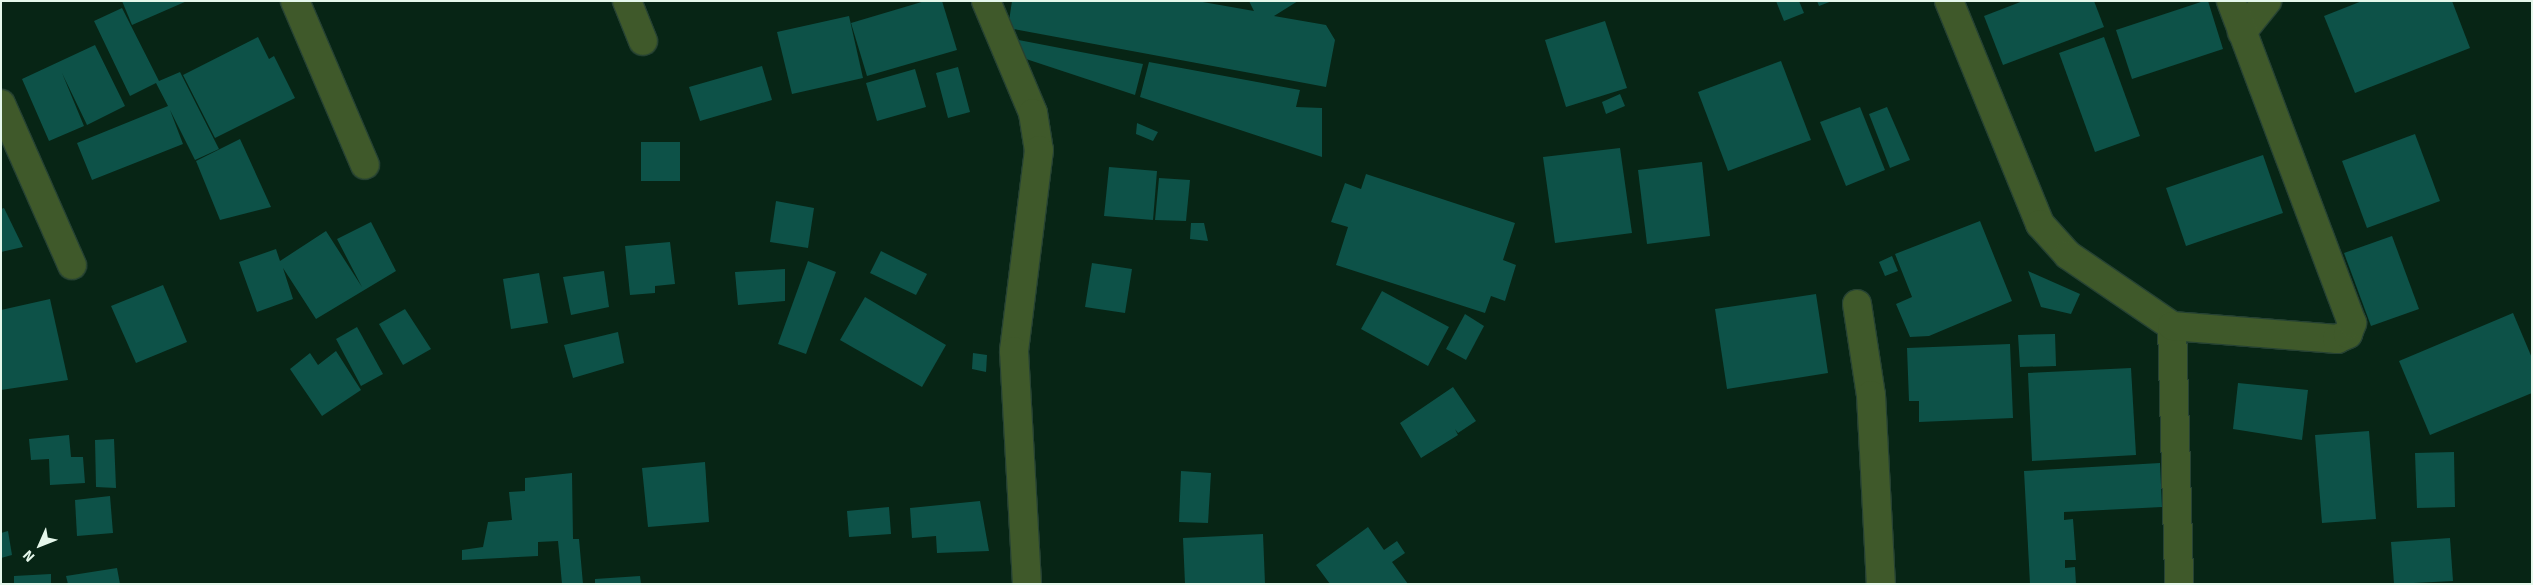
<!DOCTYPE html>
<style>
body{margin:0}
#map{position:relative;width:2533px;height:585px;overflow:hidden;background:#072515;font-family:Signika,sans-serif}
div>[style]{position:absolute}
[style*='--x']{left:calc(var(--x)*1px);top:calc(var(--y)*1px);width:calc(var(--w)*1px);rotate:calc(var(--a)*1deg)}
.building>*{inset:0;background:#0d5248}
.roads{filter:drop-shadow(1px 0 #264233) drop-shadow(-1px 0 #264233) drop-shadow(0 1px #264233) drop-shadow(0 -1px #264233)}
.street>*{height:28px;margin:-14px;padding:0 14px;transform-origin:14px;border-radius:14px;background:#3f592a}
span{translate:-50% -50%;white-space:nowrap;text-align:center;line-height:1.15;-webkit-text-stroke:4px #072515;paint-order:stroke}
.frame{position:absolute;inset:0;border:2px solid #e5f7eb;pointer-events:none}
.north{position:absolute;left:15px;top:520px;width:50px;height:50px;-webkit-text-stroke:4px #072515;paint-order:stroke;rotate:226deg;font-size:14px;font-weight:700;line-height:20px;text-align:center;color:#e5f7eb}
.north::after{content:'';display:block;margin:auto;width:18px;height:22px;background:#e5f7eb;clip-path:polygon(50% 0,100% 100%,50% 72%,0 100%)}
</style>
<div id="map">
<div class="building">
<i style="clip-path:polygon(122px 1px,187px 1px,132px 25px)"></i>
<i style="clip-path:polygon(925px 1px,942px 1px,957px 50px,867px 76px,851px 23px)"></i>
<i style="clip-path:polygon(1012px 1px,1197px 1px,1254px 11px,1249px 1px,1298px 1px,1274px 16px,1326px 25px,1335px 40px,1326px 87px,1008px 28px)"></i>
<i style="clip-path:polygon(1776px 1px,1799px 1px,1804px 13px,1784px 21px)"></i>
<i style="clip-path:polygon(1817px 1px,1832px 1px,1819px 6px)"></i>
<i style="clip-path:polygon(2023px 1px,2094px 1px,2104px 27px,2003px 65px,1984px 16px)"></i>
<i style="clip-path:polygon(2204px 1px,2208px 1px,2223px 49px,2132px 79px,2116px 30px)"></i>
<i style="clip-path:polygon(2362px 1px,2452px 1px,2470px 48px,2355px 93px,2324px 16px)"></i>
<i style="clip-path:polygon(122px 8px,159px 81px,180px 72px,219px 149px,195px 160px,170px 110px,183px 144px,92px 180px,77px 143px,168px 106px,156px 83px,130px 96px,94px 21px)"></i>
<i style="clip-path:polygon(849px 16px,863px 78px,792px 94px,777px 32px)"></i>
<i style="clip-path:polygon(1605px 21px,1627px 88px,1566px 107px,1545px 40px)"></i>
<i style="clip-path:polygon(258px 37px,269px 59px,274px 56px,295px 98px,215px 138px,183px 75px)"></i>
<i style="clip-path:polygon(2104px 37px,2140px 136px,2095px 152px,2059px 53px)"></i>
<i style="clip-path:polygon(1013px 39px,1143px 64px,1135px 95px,1020px 57px)"></i>
<i style="clip-path:polygon(95px 45px,125px 106px,87px 125px,62px 73px,84px 126px,49px 141px,22px 79px)"></i>
<i style="clip-path:polygon(1781px 61px,1811px 140px,1728px 171px,1698px 92px)"></i>
<i style="clip-path:polygon(1149px 62px,1300px 90px,1296px 107px,1322px 108px,1322px 157px,1140px 97px)"></i>
<i style="clip-path:polygon(762px 66px,772px 100px,700px 121px,689px 87px)"></i>
<i style="clip-path:polygon(958px 67px,970px 112px,948px 118px,936px 73px)"></i>
<i style="clip-path:polygon(915px 69px,926px 107px,877px 121px,866px 83px)"></i>
<i style="clip-path:polygon(1620px 94px,1625px 106px,1606px 114px,1602px 102px)"></i>
<i style="clip-path:polygon(1860px 107px,1885px 170px,1846px 186px,1820px 122px)"></i>
<i style="clip-path:polygon(1887px 107px,1910px 160px,1890px 168px,1869px 114px)"></i>
<i style="clip-path:polygon(1137px 123px,1158px 132px,1153px 141px,1136px 134px)"></i>
<i style="clip-path:polygon(2415px 134px,2440px 201px,2367px 228px,2342px 161px)"></i>
<i style="clip-path:polygon(240px 139px,271px 207px,220px 220px,196px 161px)"></i>
<i style="clip-path:polygon(641px 142px,680px 142px,680px 181px,641px 181px)"></i>
<i style="clip-path:polygon(1620px 148px,1632px 233px,1555px 243px,1543px 157px)"></i>
<i style="clip-path:polygon(2263px 155px,2283px 213px,2186px 246px,2166px 188px)"></i>
<i style="clip-path:polygon(1702px 162px,1710px 236px,1647px 244px,1638px 170px)"></i>
<i style="clip-path:polygon(1109px 167px,1157px 171px,1153px 220px,1104px 216px)"></i>
<i style="clip-path:polygon(1366px 174px,1515px 223px,1503px 260px,1516px 265px,1505px 301px,1491px 296px,1485px 313px,1336px 265px,1348px 227px,1331px 222px,1345px 183px,1361px 189px)"></i>
<i style="clip-path:polygon(1159px 178px,1190px 180px,1186px 221px,1155px 220px)"></i>
<i style="clip-path:polygon(776px 201px,814px 208px,808px 248px,770px 242px)"></i>
<i style="clip-path:polygon(4px 208px,23px 247px,1px 252px,1px 209px)"></i>
<i style="clip-path:polygon(1980px 221px,2012px 301px,1929px 336px,1910px 337px,1896px 304px,1912px 297px,1895px 254px)"></i>
<i style="clip-path:polygon(371px 222px,396px 271px,316px 319px,283px 268px,293px 299px,257px 312px,239px 262px,276px 249px,280px 261px,326px 231px,362px 287px,337px 239px)"></i>
<i style="clip-path:polygon(1191px 223px,1204px 223px,1208px 241px,1190px 239px)"></i>
<i style="clip-path:polygon(2392px 236px,2419px 309px,2371px 326px,2344px 253px)"></i>
<i style="clip-path:polygon(670px 242px,675px 284px,655px 286px,655px 293px,630px 295px,625px 246px)"></i>
<i style="clip-path:polygon(881px 251px,927px 274px,916px 295px,870px 273px)"></i>
<i style="clip-path:polygon(1892px 256px,1898px 271px,1885px 276px,1879px 262px)"></i>
<i style="clip-path:polygon(808px 261px,836px 272px,806px 354px,778px 344px)"></i>
<i style="clip-path:polygon(1092px 263px,1132px 269px,1125px 313px,1085px 307px)"></i>
<i style="clip-path:polygon(785px 269px,785px 301px,738px 305px,735px 272px)"></i>
<i style="clip-path:polygon(604px 271px,609px 307px,571px 315px,563px 277px)"></i>
<i style="clip-path:polygon(2028px 271px,2080px 294px,2071px 314px,2041px 307px)"></i>
<i style="clip-path:polygon(539px 273px,548px 323px,511px 329px,503px 279px)"></i>
<i style="clip-path:polygon(163px 285px,187px 342px,136px 363px,111px 306px)"></i>
<i style="clip-path:polygon(1382px 291px,1449px 327px,1428px 366px,1361px 329px)"></i>
<i style="clip-path:polygon(1816px 294px,1828px 373px,1727px 389px,1715px 309px)"></i>
<i style="clip-path:polygon(865px 297px,946px 345px,922px 387px,840px 340px)"></i>
<i style="clip-path:polygon(50px 299px,68px 380px,1px 390px,1px 310px)"></i>
<i style="clip-path:polygon(405px 309px,431px 349px,403px 365px,379px 324px)"></i>
<i style="clip-path:polygon(2513px 313px,2532px 358px,2532px 393px,2430px 435px,2399px 361px)"></i>
<i style="clip-path:polygon(1465px 314px,1484px 326px,1466px 360px,1446px 349px)"></i>
<i style="clip-path:polygon(357px 327px,383px 374px,361px 386px,336px 339px)"></i>
<i style="clip-path:polygon(618px 332px,624px 363px,573px 378px,564px 345px)"></i>
<i style="clip-path:polygon(2055px 334px,2056px 366px,2020px 367px,2018px 335px)"></i>
<i style="clip-path:polygon(2010px 344px,2013px 418px,1919px 422px,1919px 401px,1909px 401px,1907px 348px)"></i>
<i style="clip-path:polygon(336px 351px,361px 390px,322px 416px,290px 369px,310px 353px,318px 365px)"></i>
<i style="clip-path:polygon(973px 353px,987px 355px,986px 372px,972px 369px)"></i>
<i style="clip-path:polygon(2131px 368px,2136px 455px,2032px 461px,2028px 373px)"></i>
<i style="clip-path:polygon(2238px 383px,2308px 390px,2302px 440px,2233px 429px)"></i>
<i style="clip-path:polygon(1453px 387px,1476px 421px,1458px 433px,1455px 429px,1458px 435px,1421px 458px,1400px 423px)"></i>
<i style="clip-path:polygon(2369px 431px,2376px 519px,2322px 523px,2315px 435px)"></i>
<i style="clip-path:polygon(69px 435px,71px 457px,83px 457px,85px 483px,50px 485px,49px 459px,31px 460px,29px 439px)"></i>
<i style="clip-path:polygon(114px 439px,116px 488px,96px 487px,95px 440px)"></i>
<i style="clip-path:polygon(2454px 452px,2455px 507px,2417px 508px,2415px 453px)"></i>
<i style="clip-path:polygon(705px 462px,709px 522px,648px 527px,642px 468px)"></i>
<i style="clip-path:polygon(2160px 463px,2162px 507px,2064px 512px,2064px 520px,2073px 519px,2076px 560px,2065px 560px,2065px 568px,2075px 567px,2076px 584px,2030px 584px,2024px 471px)"></i>
<i style="clip-path:polygon(1181px 471px,1211px 473px,1208px 523px,1179px 522px)"></i>
<i style="clip-path:polygon(572px 473px,573px 539px,579px 539px,583px 584px,562px 584px,558px 541px,538px 542px,538px 556px,462px 560px,462px 550px,483px 547px,488px 522px,512px 520px,509px 492px,525px 491px,525px 478px)"></i>
<i style="clip-path:polygon(110px 496px,113px 533px,77px 536px,75px 500px)"></i>
<i style="clip-path:polygon(980px 501px,989px 551px,937px 553px,936px 536px,912px 538px,910px 508px)"></i>
<i style="clip-path:polygon(889px 507px,891px 534px,849px 537px,847px 511px)"></i>
<i style="clip-path:polygon(1368px 527px,1384px 550px,1397px 541px,1405px 553px,1392px 562px,1408px 584px,1330px 584px,1316px 565px)"></i>
<i style="clip-path:polygon(8px 531px,12px 555px,1px 558px,1px 533px)"></i>
<i style="clip-path:polygon(1263px 534px,1265px 584px,1185px 584px,1183px 538px)"></i>
<i style="clip-path:polygon(2450px 538px,2453px 581px,2394px 584px,2391px 542px)"></i>
<i style="clip-path:polygon(117px 568px,120px 584px,68px 584px,66px 576px)"></i>
<i style="clip-path:polygon(51px 574px,51px 584px,14px 584px,14px 576px)"></i>
<i style="clip-path:polygon(640px 576px,641px 584px,595px 584px,595px 579px)"></i>
</div>
<div class="roads">
<div class="street">
<i style="--x:295;--y:1;--w:178;--a:66.9"></i>
<i style="--x:627;--y:1;--w:43;--a:68.2"></i>
<i style="--x:986;--y:1;--w:121;--a:67.2"></i>
<i style="--x:1033;--y:113;--w:37;--a:81"></i>
<i style="--x:1039;--y:150;--w:203;--a:97.1"></i>
<i style="--x:1014;--y:351;--w:233;--a:86.8"></i>
<i style="--x:1949;--y:1;--w:241;--a:67.8"></i>
<i style="--x:2040;--y:224;--w:42;--a:47.9"></i>
<i style="--x:2068;--y:255;--w:126;--a:34.3"></i>
<i style="--x:2172;--y:326;--w:258;--a:88.4"></i>
<i style="--x:2242;--y:32;--w:40;--a:-51"></i>
<i style="--x:1;--y:104;--w:176;--a:66.2"></i>
<i style="--x:1857;--y:304;--w:92;--a:81.3"></i>
<i style="--x:1871;--y:395;--w:189;--a:87"></i>
<i style="--x:2172;--y:326;--w:166;--a:4.5"></i>
<i style="--x:2337;--y:339;--w:12;--a:-24"></i>
<i style="--x:2348;--y:334;--w:12;--a:-70"></i>
<i style="--x:2352;--y:323;--w:344;--a:-110.6"></i>
</div>
</div>
<div class="frame"></div>
<div class="north">N</div>
</div>
